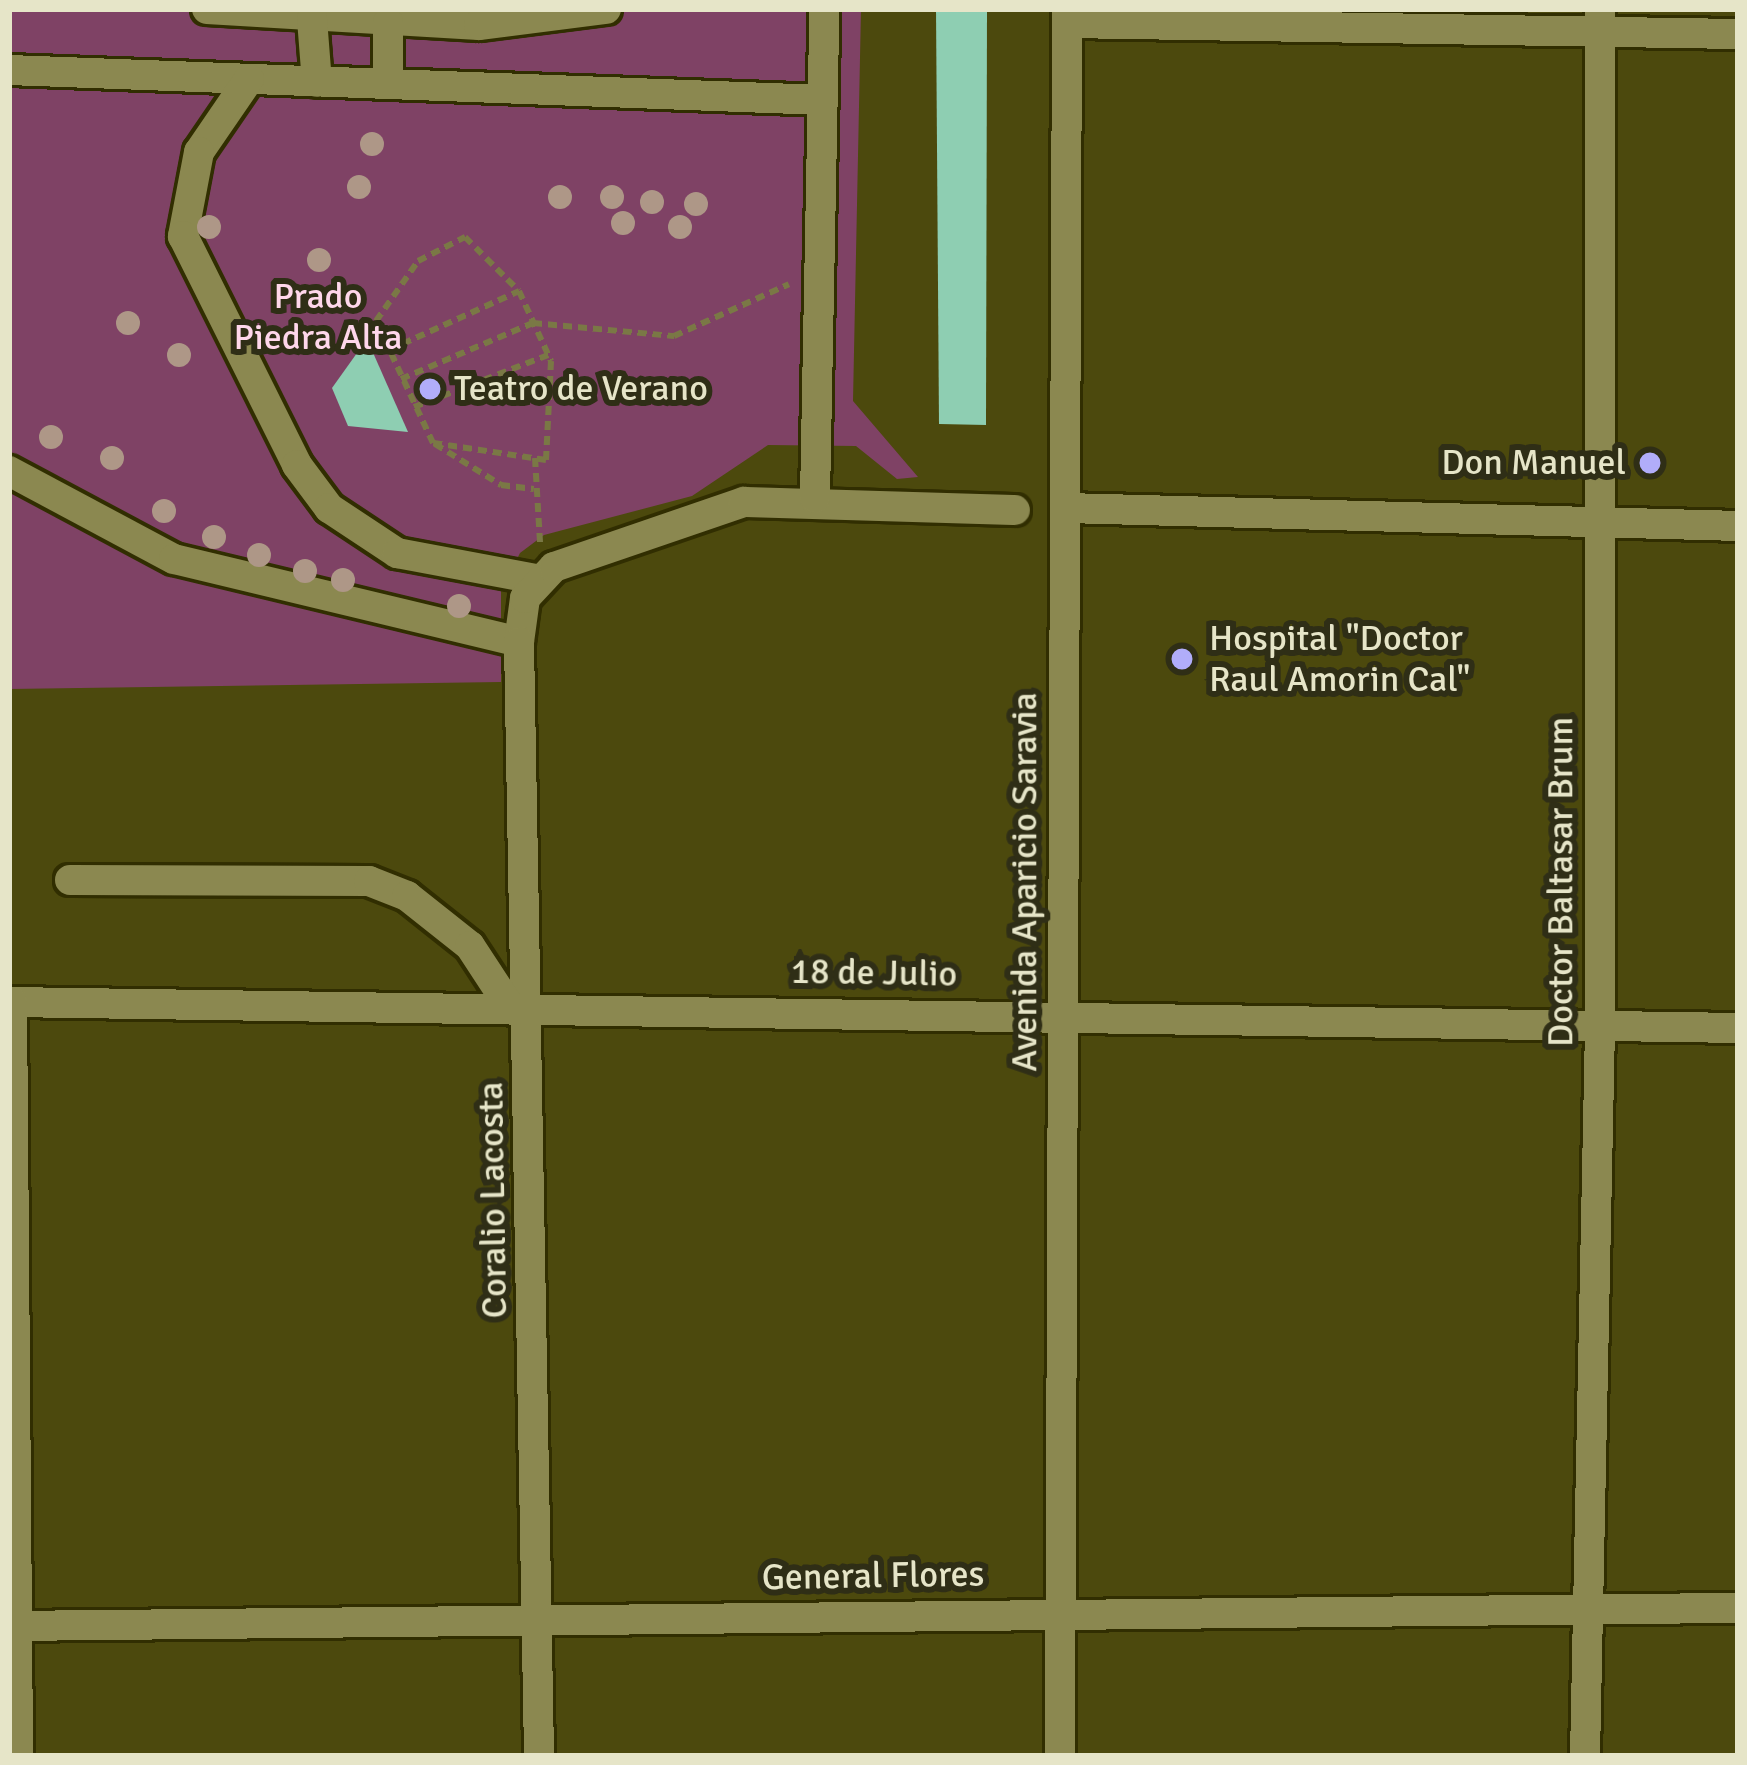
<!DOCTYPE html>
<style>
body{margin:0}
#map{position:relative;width:1747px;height:1765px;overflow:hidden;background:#4c490d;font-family:Signika,sans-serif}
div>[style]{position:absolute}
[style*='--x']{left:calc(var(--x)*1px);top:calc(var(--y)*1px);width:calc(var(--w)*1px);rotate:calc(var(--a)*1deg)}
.green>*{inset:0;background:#7f4265}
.building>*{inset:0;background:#8eceb2}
.path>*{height:6px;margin-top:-3px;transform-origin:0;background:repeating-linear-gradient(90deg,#7a7845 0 9px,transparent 0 15px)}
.roads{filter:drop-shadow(3px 0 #312e01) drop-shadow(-3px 0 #312e01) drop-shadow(0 3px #312e01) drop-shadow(0 -3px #312e01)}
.minor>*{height:30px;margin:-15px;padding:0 15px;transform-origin:15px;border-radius:15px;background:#8b8850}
.trees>*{width:24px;height:24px;margin:-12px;border-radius:50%;background:#ae9787}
.dots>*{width:33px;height:33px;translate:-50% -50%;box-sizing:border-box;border:6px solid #2f2e16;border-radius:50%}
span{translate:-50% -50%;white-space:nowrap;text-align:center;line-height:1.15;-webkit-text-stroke:12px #2f2e16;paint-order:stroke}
.park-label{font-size:36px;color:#ffd7eb}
.poi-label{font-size:36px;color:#e6e5c8}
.left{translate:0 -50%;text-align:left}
.right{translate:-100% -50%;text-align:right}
.street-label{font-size:36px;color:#e6e5c8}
.frame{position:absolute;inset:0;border:12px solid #e6e5c8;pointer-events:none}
</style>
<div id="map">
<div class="green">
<i style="clip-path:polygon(9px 9px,861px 9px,853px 401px,918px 477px,897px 479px,856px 446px,768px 445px,692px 496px,544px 535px,520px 553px,501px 591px,501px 682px,9px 689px)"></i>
</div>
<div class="building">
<i style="clip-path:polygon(936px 9px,987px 9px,986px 425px,939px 424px)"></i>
<i style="clip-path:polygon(367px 339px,408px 432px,348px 426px,332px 388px)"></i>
</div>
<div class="path">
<i style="--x:465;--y:237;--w:76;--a:45"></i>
<i style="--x:519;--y:291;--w:77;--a:65.4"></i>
<i style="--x:551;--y:361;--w:99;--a:92.9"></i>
<i style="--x:546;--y:460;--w:114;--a:-171.4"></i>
<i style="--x:433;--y:443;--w:135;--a:-115"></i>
<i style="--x:376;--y:321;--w:73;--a:-55"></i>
<i style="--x:418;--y:261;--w:53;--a:-27.1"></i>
<i style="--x:389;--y:350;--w:143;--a:-24.4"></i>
<i style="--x:401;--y:379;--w:143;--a:-23"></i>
<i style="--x:533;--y:323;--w:142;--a:5.3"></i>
<i style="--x:674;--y:336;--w:126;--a:-24.3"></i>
<i style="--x:414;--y:407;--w:144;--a:-21.2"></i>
<i style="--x:435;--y:444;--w:78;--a:31.8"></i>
<i style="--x:501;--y:485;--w:33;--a:7"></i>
<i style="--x:535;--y:458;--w:85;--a:86.6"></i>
</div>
<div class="roads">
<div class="minor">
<i style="--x:207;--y:9;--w:272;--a:3.4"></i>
<i style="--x:479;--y:25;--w:128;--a:-7.2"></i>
<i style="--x:312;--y:19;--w:63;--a:85.5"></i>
<i style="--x:388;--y:22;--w:61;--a:90"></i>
<i style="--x:1067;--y:23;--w:671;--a:0.94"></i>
<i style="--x:9;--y:70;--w:814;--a:2.11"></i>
<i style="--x:249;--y:79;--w:88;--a:124.4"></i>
<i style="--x:199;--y:152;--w:86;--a:100.8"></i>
<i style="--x:183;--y:236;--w:256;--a:63.5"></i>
<i style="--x:297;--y:465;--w:54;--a:53.3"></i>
<i style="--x:329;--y:508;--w:82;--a:33.5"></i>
<i style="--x:397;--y:553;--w:141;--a:10.6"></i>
<i style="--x:9;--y:471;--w:187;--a:28.1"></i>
<i style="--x:174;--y:559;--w:355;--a:13.5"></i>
<i style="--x:519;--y:642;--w:44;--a:-82.2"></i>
<i style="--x:525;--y:598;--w:42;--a:-46.9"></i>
<i style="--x:554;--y:567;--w:201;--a:-18.9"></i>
<i style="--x:744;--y:502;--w:271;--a:1.7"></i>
<i style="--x:815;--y:498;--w:489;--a:-88.9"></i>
<i style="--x:1066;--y:508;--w:672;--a:1.53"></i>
<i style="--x:519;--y:642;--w:1114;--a:88.97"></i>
<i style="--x:70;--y:880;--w:299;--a:0.2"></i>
<i style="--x:369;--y:881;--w:41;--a:21.5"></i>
<i style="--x:407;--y:896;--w:80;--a:38.4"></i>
<i style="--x:470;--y:946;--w:69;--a:56.8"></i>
<i style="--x:9;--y:1002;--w:1729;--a:0.86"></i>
<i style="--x:12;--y:1002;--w:754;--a:89.54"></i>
<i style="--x:9;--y:1626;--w:1729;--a:-0.6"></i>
<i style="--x:1060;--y:1756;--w:1747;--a:-89.77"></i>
<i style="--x:1585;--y:1756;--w:731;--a:-88.82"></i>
<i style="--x:1600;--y:1025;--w:1016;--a:-90"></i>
</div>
</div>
<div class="trees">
<i style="left:372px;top:144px"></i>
<i style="left:359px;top:187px"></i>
<i style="left:560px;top:197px"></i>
<i style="left:612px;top:197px"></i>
<i style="left:652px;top:202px"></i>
<i style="left:696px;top:204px"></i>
<i style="left:623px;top:223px"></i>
<i style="left:209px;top:227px"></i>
<i style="left:680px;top:227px"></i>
<i style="left:319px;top:260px"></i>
<i style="left:128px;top:323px"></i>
<i style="left:179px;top:355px"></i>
<i style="left:51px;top:437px"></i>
<i style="left:112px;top:458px"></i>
<i style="left:164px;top:511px"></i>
<i style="left:214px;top:537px"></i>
<i style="left:259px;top:555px"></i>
<i style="left:305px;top:571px"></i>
<i style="left:343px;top:580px"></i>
<i style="left:459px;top:606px"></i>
</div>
<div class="dots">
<i style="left:430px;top:389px;background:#b1adfa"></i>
<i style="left:1650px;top:463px;background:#b1adfa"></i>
<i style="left:1182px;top:659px;background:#b1adfa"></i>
</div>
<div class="park-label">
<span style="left:318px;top:317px">Prado<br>Piedra Alta</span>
</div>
<div class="poi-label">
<span class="left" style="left:454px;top:389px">Teatro de Verano</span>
<span class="right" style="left:1626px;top:463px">Don Manuel</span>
<span class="left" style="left:1209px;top:659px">Hospital "Doctor<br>Raul Amorin Cal"</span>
</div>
<div class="street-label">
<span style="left:1025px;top:882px;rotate:-90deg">Avenida Aparicio Saravia</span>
<span style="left:1561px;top:882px;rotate:-90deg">Doctor Baltasar Brum</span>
<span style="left:874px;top:973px;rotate:1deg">18 de Julio</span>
<span style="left:493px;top:1200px;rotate:-91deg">Coralio Lacosta</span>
<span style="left:873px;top:1576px;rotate:-1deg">General Flores</span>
</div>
<div class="frame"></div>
</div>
